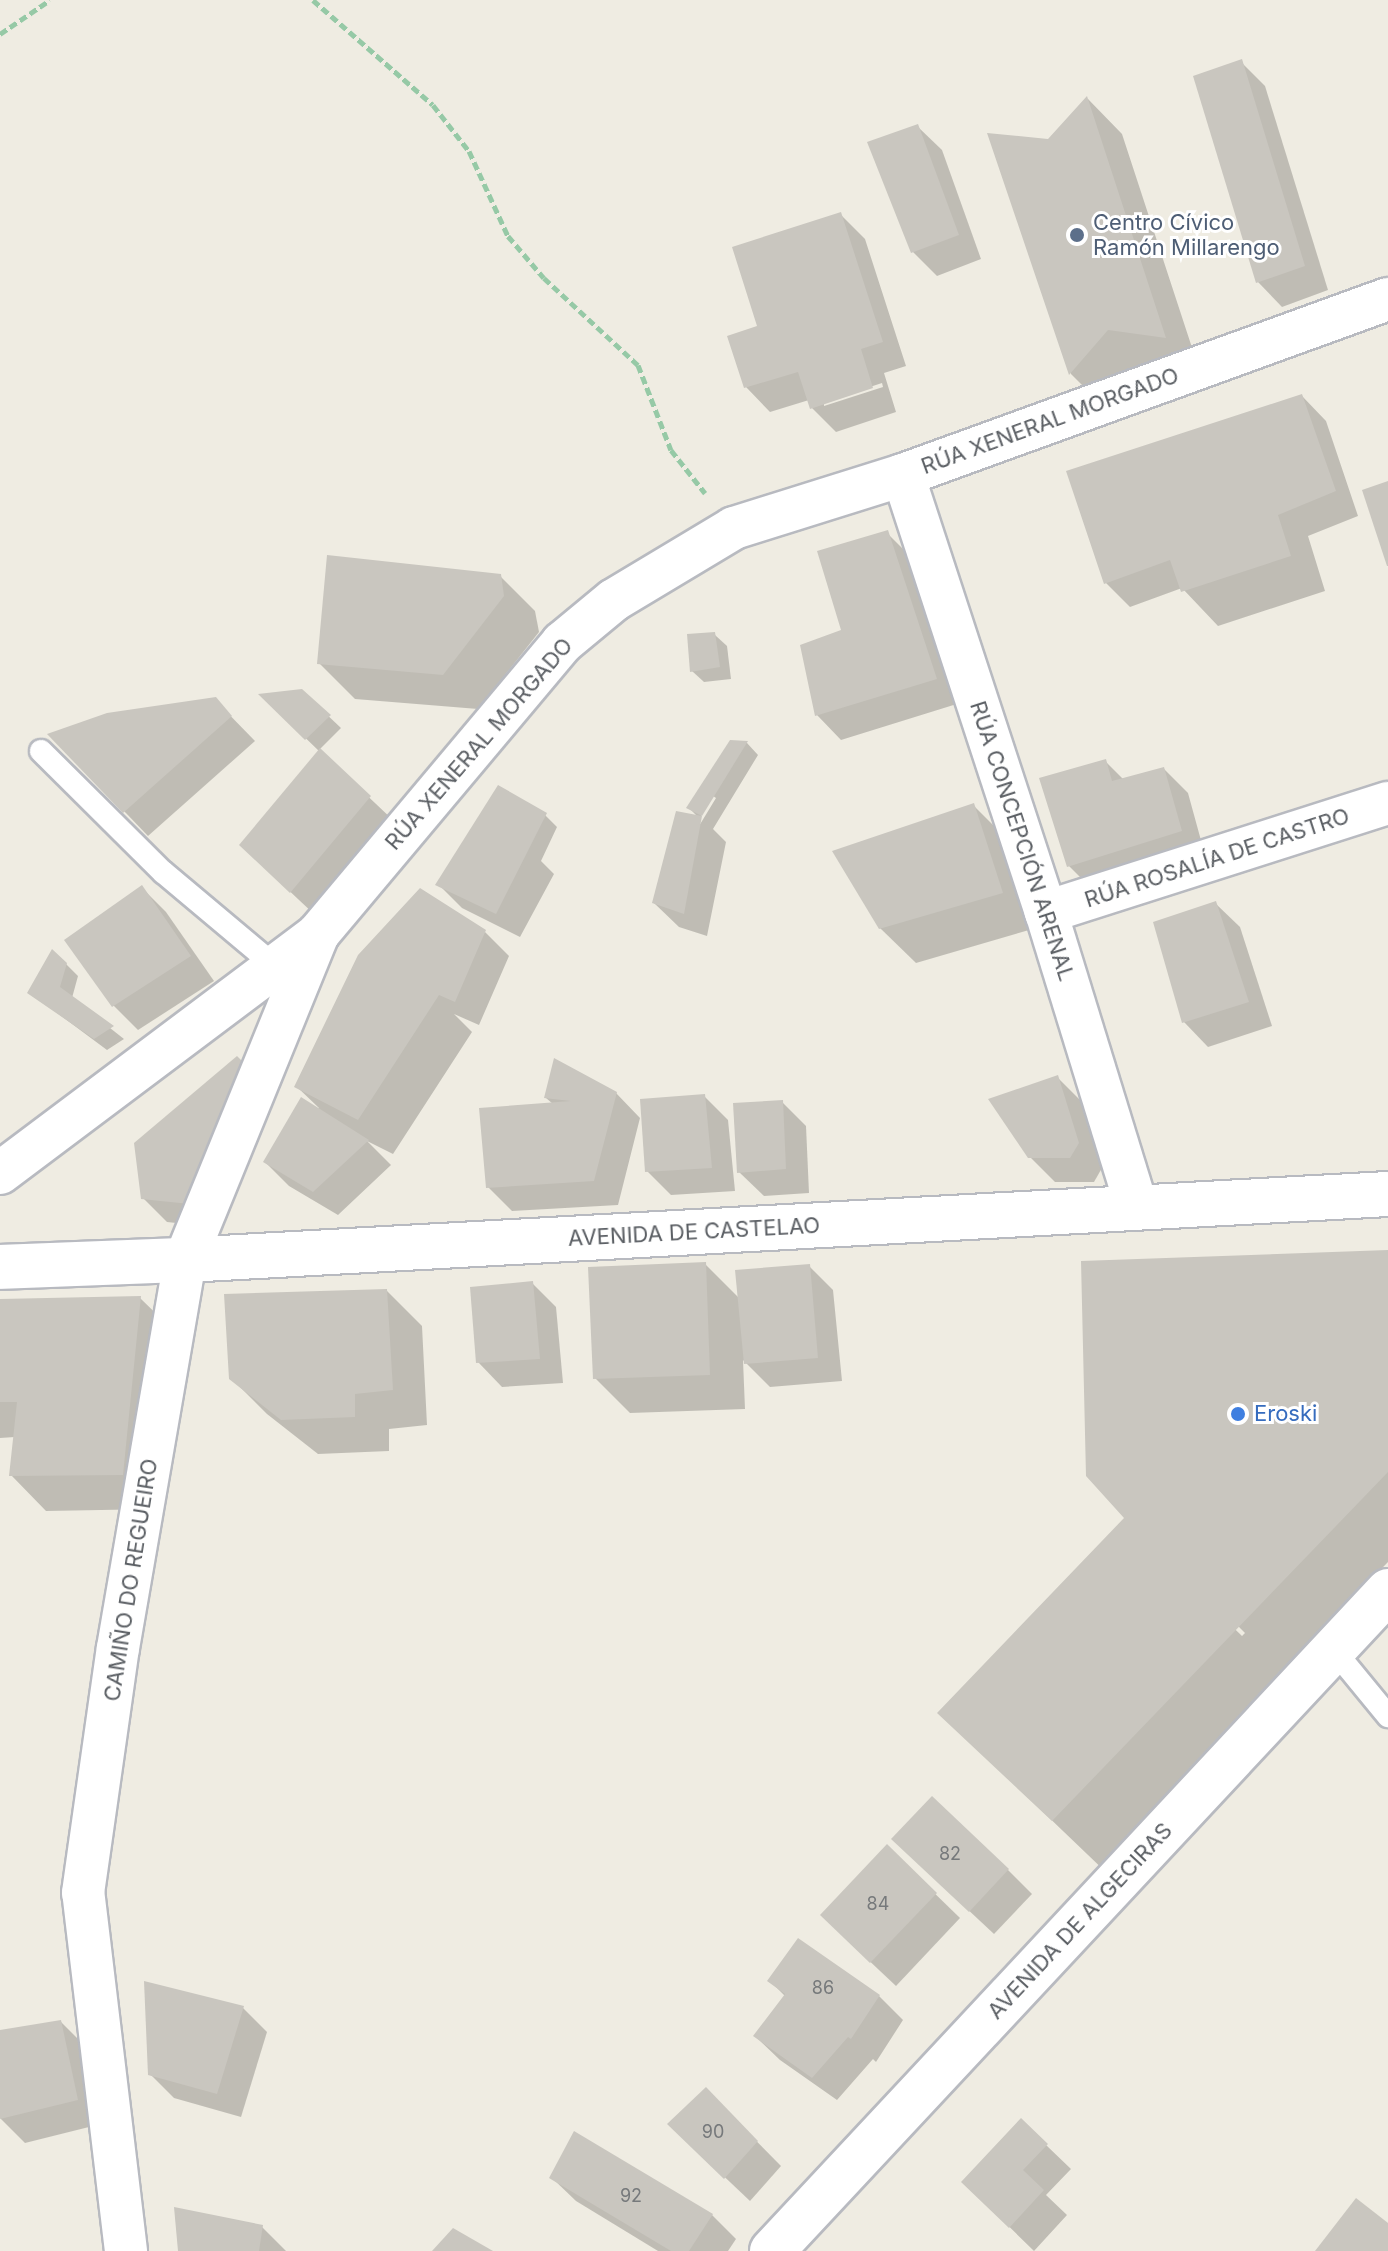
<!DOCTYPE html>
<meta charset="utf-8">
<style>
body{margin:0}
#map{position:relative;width:1388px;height:2251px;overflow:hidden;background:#efece2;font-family:Inter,sans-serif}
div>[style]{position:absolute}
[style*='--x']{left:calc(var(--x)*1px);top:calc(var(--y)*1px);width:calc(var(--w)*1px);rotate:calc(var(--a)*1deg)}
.shadow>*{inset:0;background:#0003}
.building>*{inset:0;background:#c9c6bf}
.path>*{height:5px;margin-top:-2.5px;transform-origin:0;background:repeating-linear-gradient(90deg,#96c9a6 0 8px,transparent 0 12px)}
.roads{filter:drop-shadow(2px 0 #b8bac0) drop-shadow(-2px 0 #b8bac0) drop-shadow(0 2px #b8bac0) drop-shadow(0 -2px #b8bac0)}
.service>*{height:22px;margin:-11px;padding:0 11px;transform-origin:11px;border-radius:11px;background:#fff}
.minor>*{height:42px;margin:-21px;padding:0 21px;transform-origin:21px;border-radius:21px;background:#fff}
.tertiary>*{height:44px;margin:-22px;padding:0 22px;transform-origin:22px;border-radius:22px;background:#fff}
.secondary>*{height:44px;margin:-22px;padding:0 22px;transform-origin:22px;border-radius:22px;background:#fff}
.dots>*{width:22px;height:22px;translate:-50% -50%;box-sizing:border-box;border:4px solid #fff;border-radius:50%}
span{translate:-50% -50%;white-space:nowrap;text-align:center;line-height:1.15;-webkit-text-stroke:6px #fff;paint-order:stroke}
.number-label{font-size:18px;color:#76797b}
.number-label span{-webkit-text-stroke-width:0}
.service-label{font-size:22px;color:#4e5e75}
.left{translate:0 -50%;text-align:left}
.street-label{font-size:22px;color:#5b5f64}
.shop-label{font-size:22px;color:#366cbe}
</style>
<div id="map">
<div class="shadow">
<i style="clip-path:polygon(1241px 62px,1265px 86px,1328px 290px,1282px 307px,1258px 282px,1196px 77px)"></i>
<i style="clip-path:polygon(1088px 99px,1122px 134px,1200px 372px,1143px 365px,1105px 408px,1071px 374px,990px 135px,1049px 141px)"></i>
<i style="clip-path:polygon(917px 126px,942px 150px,981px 259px,937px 276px,913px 252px)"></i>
<i style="clip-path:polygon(evenodd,841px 215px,865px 239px,906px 366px,884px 373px,896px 412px,836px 432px,811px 407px,809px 400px,770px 412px,746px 387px,730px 337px,760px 328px,841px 215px,882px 383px,883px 387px,824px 406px,824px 402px,882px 383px)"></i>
<i style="clip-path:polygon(1302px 396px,1326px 421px,1358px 516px,1308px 536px,1325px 591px,1218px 626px,1182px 588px,1130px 607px,1106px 583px,1069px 472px)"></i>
<i style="clip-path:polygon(887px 533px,911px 557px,960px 703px,841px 740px,817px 715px,803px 646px,844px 632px)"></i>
<i style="clip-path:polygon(500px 576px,535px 611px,539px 632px,478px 709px,355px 699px,319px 663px)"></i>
<i style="clip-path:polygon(715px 635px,727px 646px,731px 679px,704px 682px,692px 671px)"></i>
<i style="clip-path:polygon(302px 691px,341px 728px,319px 750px,394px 821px,315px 915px,266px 869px,320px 752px,262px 696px)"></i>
<i style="clip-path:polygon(215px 700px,255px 741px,148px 836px,51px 735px)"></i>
<i style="clip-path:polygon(evenodd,731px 742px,747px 743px,758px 755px,713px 829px,726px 842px,707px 936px,679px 927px,654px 903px,698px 817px,688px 807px,731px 742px,713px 796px,716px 798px,699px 826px,696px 824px,713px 796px)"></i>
<i style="clip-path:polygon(1105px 761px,1124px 780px,1164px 769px,1188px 793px,1205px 855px,1093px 890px,1069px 866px)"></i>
<i style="clip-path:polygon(498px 788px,545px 815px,557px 827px,541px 861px,554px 874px,520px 937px,462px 908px,438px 884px)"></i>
<i style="clip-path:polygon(973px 805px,1008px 840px,1036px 928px,916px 963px,880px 928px)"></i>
<i style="clip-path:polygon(142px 888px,166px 912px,214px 981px,138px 1030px,114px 1006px,67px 940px)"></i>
<i style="clip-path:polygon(1215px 903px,1240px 927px,1272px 1026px,1208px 1047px,1184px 1022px)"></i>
<i style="clip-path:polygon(485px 932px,509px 956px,479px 1025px,454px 1014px,472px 1032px,393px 1154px,367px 1141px,391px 1165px,338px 1215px,289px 1186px,265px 1162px,319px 1108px,296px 1086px)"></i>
<i style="clip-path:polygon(66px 964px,78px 976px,72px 998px,124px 1039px,107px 1050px,29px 992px)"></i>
<i style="clip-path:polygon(1058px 1078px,1082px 1102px,1102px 1168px,1094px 1182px,1055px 1182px,1030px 1157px)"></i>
<i style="clip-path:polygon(616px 1093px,640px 1118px,618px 1205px,512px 1211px,488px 1187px,553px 1104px,546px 1098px)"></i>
<i style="clip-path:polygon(704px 1096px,728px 1120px,735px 1191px,671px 1195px,647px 1171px)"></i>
<i style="clip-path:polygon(782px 1102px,806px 1126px,809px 1193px,764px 1196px,739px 1172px)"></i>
<i style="clip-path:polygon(136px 1144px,214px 1227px,167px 1222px,143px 1198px)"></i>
<i style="clip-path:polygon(1388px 1252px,1388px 1562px,1280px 1673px,1293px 1687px,1111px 1877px,940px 1713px,1124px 1521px,1242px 1636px,1245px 1633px,1088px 1475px)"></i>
<i style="clip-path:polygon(705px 1264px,740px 1299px,809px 1266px,833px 1290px,842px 1381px,770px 1387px,743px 1360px,745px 1409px,630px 1413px,595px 1378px)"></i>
<i style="clip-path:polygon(532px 1283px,556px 1307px,563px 1383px,502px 1387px,478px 1362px)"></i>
<i style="clip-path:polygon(387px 1291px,422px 1326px,427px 1425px,389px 1429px,389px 1451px,318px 1454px,267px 1414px,231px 1378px)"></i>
<i style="clip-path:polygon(140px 1298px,176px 1333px,157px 1509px,46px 1511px,11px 1475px,15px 1437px,0 1438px,0 1302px)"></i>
<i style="clip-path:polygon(887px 1847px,960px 1918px,896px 1986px,846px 1939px)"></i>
<i style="clip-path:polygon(918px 1863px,1008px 1870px,1032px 1894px,994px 1934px)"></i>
<i style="clip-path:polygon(770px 1981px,879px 1996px,903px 2020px,876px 2062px,873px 2059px,837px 2100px,780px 2060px,755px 2036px,785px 1996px)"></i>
<i style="clip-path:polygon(243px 2008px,267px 2032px,241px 2117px,174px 2098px,150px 2074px)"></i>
<i style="clip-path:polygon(61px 2022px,85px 2046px,101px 2124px,25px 2143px,1px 2119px,0 2033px)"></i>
<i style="clip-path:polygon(706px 2090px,781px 2166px,750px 2201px,694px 2148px)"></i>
<i style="clip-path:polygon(1021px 2121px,1071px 2169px,1046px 2195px,1067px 2215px,1034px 2251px,988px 2206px)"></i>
<i style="clip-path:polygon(551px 2177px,712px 2215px,736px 2239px,728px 2251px,658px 2251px,576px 2201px)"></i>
<i style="clip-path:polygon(262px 2227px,286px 2251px,180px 2251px)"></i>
</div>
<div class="building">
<i style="clip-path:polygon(1242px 59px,1305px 266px,1256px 283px,1193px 76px)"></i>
<i style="clip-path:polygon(1087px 96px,1166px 338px,1108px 330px,1069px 375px,987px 133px,1048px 139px)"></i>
<i style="clip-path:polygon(918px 124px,959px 235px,911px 253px,867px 142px)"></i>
<i style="clip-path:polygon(841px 212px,883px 342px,861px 349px,873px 388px,810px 409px,798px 372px,744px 388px,727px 336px,757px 326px,732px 247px)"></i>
<i style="clip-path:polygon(1302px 394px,1336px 491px,1278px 515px,1291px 556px,1181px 592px,1170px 560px,1104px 584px,1066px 471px)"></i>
<i style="clip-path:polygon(1388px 481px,1388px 566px,1387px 566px,1362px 490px)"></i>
<i style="clip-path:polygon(888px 530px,937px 679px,815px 716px,800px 645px,841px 630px,817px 551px)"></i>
<i style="clip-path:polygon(327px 555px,501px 574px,504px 596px,443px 675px,317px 664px)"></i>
<i style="clip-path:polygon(715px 632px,720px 667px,690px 672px,687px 634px)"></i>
<i style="clip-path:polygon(302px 689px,331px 715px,305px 740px,258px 694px)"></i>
<i style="clip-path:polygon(216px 697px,232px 716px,123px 813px,47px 734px,107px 713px)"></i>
<i style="clip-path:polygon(730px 740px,748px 741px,702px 816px,686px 808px)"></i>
<i style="clip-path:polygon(320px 748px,371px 796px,290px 893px,239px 845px)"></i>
<i style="clip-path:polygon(1106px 759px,1112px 781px,1164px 767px,1182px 831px,1067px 867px,1039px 778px)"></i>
<i style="clip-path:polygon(498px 785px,547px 813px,496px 914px,435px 885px)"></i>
<i style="clip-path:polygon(974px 803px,1003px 893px,879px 929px,832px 851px)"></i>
<i style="clip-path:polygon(676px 811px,702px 816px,684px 914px,652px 903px)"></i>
<i style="clip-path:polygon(142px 885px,191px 956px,112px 1007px,64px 940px)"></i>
<i style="clip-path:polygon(420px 888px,486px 930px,455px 1002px,439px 995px,358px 1120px,294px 1087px,358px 955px)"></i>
<i style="clip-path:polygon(1216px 901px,1249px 1002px,1182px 1023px,1153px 922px)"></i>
<i style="clip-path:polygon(52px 949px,67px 963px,60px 987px,114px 1026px,94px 1039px,27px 993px)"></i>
<i style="clip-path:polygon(237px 1056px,244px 1063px,190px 1204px,141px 1199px,134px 1143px)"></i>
<i style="clip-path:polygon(554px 1058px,617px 1092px,594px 1181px,486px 1188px,479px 1108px,571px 1101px,544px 1098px)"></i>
<i style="clip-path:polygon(1058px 1075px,1079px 1143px,1070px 1158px,1028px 1158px,988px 1099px)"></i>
<i style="clip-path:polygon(705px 1094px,712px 1168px,645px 1172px,640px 1099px)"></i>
<i style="clip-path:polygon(301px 1097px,369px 1140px,313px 1192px,263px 1162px)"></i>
<i style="clip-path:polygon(783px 1100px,786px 1169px,737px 1173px,733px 1103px)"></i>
<i style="clip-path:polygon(1388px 1250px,1388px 1472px,1052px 1821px,937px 1713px,1124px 1518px,1086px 1476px,1081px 1261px)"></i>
<i style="clip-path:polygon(706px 1262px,710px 1375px,593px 1379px,588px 1267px)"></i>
<i style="clip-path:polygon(810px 1264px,818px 1358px,744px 1364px,735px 1270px)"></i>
<i style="clip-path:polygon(533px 1281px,540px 1359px,476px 1363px,470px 1287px)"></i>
<i style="clip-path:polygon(387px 1289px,393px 1390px,355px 1394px,355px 1417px,281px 1420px,229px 1379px,224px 1294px)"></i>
<i style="clip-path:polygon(141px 1296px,123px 1475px,9px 1476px,17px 1402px,0 1402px,0 1299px)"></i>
<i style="clip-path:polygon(932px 1796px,1009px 1869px,969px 1912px,891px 1839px)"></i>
<i style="clip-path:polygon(887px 1844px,937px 1893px,870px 1963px,820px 1915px)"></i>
<i style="clip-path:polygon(798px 1938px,880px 1995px,851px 2039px,848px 2037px,812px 2078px,753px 2036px,785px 1994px,767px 1981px)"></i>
<i style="clip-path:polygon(144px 1981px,244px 2006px,217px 2094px,148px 2075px)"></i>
<i style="clip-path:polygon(61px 2020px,78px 2100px,0 2119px,0 2030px)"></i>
<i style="clip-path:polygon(706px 2087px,758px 2141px,724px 2179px,667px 2124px)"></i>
<i style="clip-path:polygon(1021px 2118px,1048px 2144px,1023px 2170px,1044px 2190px,1009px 2228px,961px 2182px)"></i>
<i style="clip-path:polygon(574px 2131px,713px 2214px,689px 2251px,671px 2251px,549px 2178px)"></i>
<i style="clip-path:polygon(1356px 2198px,1388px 2223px,1388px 2251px,1315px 2251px)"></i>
<i style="clip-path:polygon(174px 2207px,263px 2225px,259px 2251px,178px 2251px)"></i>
<i style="clip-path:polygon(453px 2228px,493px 2251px,432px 2251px)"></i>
</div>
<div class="path">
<i style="--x:313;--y:0;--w:159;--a:41.2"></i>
<i style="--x:433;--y:105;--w:58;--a:52"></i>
<i style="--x:469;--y:151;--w:94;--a:65.4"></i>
<i style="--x:508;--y:236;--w:55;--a:49.4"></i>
<i style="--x:544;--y:278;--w:128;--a:42.8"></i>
<i style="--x:638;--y:365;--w:91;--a:68.8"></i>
<i style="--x:671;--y:450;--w:55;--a:51.7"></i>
<i style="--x:0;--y:34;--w:60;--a:-34.2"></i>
</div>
<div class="roads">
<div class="service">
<i style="--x:41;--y:751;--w:172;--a:44.8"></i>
<i style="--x:163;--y:872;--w:145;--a:40"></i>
<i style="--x:1333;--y:1649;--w:87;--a:50.6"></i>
</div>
<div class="minor">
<i style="--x:903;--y:475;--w:460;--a:71.9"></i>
<i style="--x:1046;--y:912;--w:310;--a:72.9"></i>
<i style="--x:1046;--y:912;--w:359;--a:-17.7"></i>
<i style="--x:0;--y:1173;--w:398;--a:-36.9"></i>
<i style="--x:318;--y:934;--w:380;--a:-50"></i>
<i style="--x:562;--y:643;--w:67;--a:-39.6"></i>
<i style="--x:614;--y:600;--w:140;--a:-31"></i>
<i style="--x:734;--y:528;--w:177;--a:-17.4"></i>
<i style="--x:903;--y:475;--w:516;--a:-19.95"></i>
<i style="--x:126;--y:2251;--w:361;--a:-96.8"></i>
<i style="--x:83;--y:1893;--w:247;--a:-81.9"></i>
<i style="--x:118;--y:1648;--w:394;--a:-80.2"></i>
<i style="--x:185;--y:1260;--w:352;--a:-67.8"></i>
</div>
<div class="tertiary">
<i style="--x:0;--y:1267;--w:185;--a:-2.2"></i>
<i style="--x:185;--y:1260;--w:1205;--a:-3.14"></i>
</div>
<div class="secondary">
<i style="--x:772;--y:2251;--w:903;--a:-46.97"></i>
</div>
</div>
<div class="dots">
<i style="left:1077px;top:235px;background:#5c6f8a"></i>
<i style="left:1238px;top:1414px;background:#3f7fe0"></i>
</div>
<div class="number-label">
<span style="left:950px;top:1854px">82</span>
<span style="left:878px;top:1904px">84</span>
<span style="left:823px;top:1988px">86</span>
<span style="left:713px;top:2132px">90</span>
<span style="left:631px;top:2196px">92</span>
</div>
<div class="service-label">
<span class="left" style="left:1093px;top:235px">Centro Cívico<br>Ramón Millarengo</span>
</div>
<div class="street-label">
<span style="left:1050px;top:421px;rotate:-20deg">RÚA XENERAL MORGADO</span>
<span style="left:479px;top:744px;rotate:-49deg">RÚA XENERAL MORGADO</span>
<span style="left:1022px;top:841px;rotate:72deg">RÚA CONCEPCIÓN ARENAL</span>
<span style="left:1217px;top:858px;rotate:-18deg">RÚA ROSALÍA DE CASTRO</span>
<span style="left:694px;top:1232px;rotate:-3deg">AVENIDA DE CASTELAO</span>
<span style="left:131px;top:1580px;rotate:-81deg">CAMIÑO DO REGUEIRO</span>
<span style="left:1080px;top:1921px;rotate:-47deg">AVENIDA DE ALGECIRAS</span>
</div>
<div class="shop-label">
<span class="left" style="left:1254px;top:1414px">Eroski</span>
</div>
</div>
